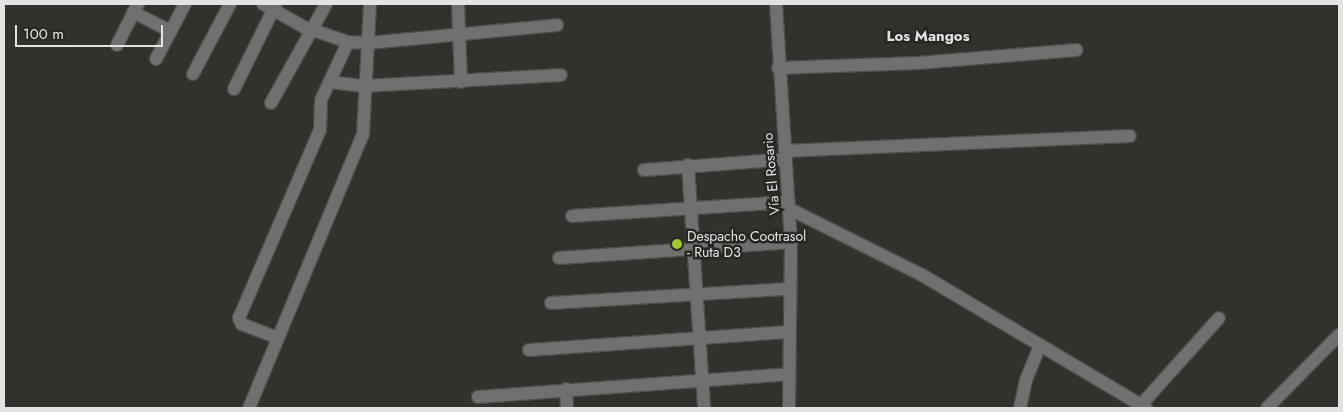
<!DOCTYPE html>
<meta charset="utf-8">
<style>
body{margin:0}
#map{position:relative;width:1343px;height:412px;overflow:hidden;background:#31322e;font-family:Jost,sans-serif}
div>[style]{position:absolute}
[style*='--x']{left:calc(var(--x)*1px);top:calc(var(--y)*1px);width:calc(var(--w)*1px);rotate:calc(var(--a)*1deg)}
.roads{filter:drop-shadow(1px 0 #4d4e4b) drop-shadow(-1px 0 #4d4e4b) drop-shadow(0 1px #4d4e4b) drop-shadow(0 -1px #4d4e4b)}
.minor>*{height:12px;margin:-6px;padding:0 6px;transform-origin:6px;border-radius:6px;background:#70716f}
.dots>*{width:14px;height:14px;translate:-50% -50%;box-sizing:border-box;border:2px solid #272824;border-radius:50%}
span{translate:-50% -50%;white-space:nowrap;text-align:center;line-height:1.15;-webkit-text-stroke:5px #272824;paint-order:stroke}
.street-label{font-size:14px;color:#e3e4e2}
.poi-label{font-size:14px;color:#e3e4e2}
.left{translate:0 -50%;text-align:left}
.neighbourhood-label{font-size:15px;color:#e3e4e2;font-weight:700}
.frame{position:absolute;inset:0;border:5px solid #e3e4e2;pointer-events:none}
.scale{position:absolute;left:15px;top:25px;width:148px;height:22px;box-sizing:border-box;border:2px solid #e3e4e2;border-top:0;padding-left:6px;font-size:15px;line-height:18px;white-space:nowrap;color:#e3e4e2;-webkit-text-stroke:4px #272824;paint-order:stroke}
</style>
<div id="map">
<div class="roads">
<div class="minor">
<i style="--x:263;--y:4;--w:47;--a:29.3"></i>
<i style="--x:304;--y:27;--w:46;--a:18.8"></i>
<i style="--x:348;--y:42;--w:20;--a:3"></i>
<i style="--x:368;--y:43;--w:190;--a:-5.4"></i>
<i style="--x:458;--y:4;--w:78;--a:87.8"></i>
<i style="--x:776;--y:4;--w:238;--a:86.4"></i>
<i style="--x:791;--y:242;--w:166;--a:90.7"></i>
<i style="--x:133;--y:12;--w:42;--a:27.2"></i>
<i style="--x:117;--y:45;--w:46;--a:-62.9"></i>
<i style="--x:156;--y:59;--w:62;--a:-62.2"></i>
<i style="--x:778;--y:68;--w:140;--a:-2"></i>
<i style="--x:918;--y:63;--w:159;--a:-4.7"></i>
<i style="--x:193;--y:74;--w:79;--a:-62.1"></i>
<i style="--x:330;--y:82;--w:35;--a:7"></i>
<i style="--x:365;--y:86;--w:196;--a:-3.2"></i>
<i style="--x:234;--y:89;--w:95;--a:-63.7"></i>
<i style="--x:271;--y:103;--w:113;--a:-60.9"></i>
<i style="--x:785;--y:151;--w:345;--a:-2.5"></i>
<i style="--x:688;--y:165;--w:244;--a:86.2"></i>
<i style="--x:644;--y:170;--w:142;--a:-4.4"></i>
<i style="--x:790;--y:209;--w:148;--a:26.6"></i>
<i style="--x:922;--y:275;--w:261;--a:30.7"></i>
<i style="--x:572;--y:216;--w:217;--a:-3.7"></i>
<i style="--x:559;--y:258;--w:233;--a:-3.9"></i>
<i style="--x:551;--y:303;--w:238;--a:-3.4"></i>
<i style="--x:278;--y:338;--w:39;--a:-159"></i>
<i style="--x:242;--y:324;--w:7;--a:-117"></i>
<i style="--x:239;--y:318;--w:205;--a:-66.7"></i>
<i style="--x:320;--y:130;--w:30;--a:-88"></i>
<i style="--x:321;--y:100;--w:64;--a:-65"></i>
<i style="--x:529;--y:350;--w:259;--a:-4"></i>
<i style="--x:566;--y:389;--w:19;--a:87"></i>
<i style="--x:478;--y:397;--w:311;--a:-4.2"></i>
<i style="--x:1140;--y:406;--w:118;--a:-48.1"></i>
<i style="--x:249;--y:408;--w:297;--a:-67.4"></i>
<i style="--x:363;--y:134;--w:130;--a:-86.9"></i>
<i style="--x:1020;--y:408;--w:29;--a:-78"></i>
<i style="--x:1026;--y:380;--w:38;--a:-68"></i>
<i style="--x:1267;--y:408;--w:103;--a:-45.4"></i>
</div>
</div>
<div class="dots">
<i style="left:677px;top:244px;background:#a2c929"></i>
</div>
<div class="street-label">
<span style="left:771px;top:174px;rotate:-95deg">Vía El Rosario</span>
</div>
<div class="poi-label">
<span class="left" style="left:687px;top:244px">Despacho Cootrasol<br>- Ruta D3</span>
</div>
<div class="neighbourhood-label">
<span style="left:928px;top:37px">Los Mangos</span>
</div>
<div class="frame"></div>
<div class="scale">100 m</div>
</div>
